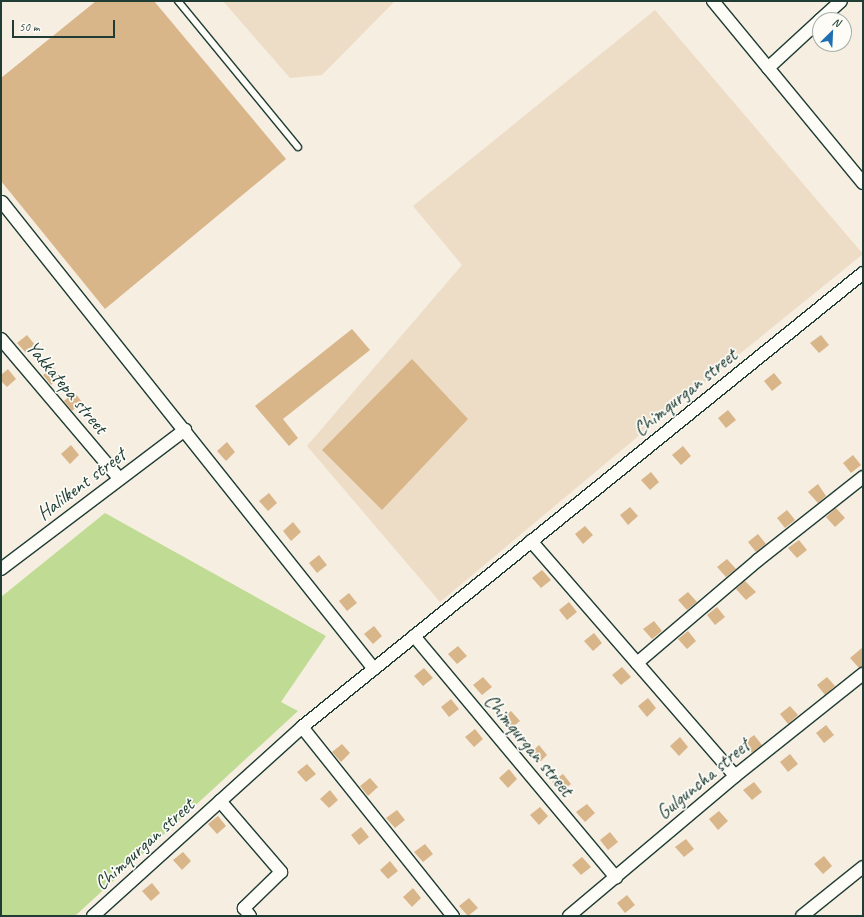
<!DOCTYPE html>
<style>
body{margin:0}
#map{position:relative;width:864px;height:917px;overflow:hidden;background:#f6eee1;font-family:Caveat,sans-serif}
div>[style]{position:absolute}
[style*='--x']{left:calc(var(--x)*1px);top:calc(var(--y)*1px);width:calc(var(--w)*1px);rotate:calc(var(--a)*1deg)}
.built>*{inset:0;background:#edddc7}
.green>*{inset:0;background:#c0dc94}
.building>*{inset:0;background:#d9b58a}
.roads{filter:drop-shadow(1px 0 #1f3d34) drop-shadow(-1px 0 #1f3d34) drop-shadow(0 1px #1f3d34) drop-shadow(0 -1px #1f3d34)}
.service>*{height:6px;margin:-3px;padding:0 3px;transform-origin:3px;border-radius:3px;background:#fdfcf7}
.minor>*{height:12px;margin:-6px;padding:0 6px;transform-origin:6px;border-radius:6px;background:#fdfcf7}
span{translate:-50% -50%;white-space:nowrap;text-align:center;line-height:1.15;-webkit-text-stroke:3.5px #fdfcf7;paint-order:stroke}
.street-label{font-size:20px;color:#1f3d34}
.frame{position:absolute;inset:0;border:2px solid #1f3d34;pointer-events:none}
.north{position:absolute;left:812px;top:12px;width:40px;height:40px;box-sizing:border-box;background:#fdfcf7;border:1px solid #a4b0a9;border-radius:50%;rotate:24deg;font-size:11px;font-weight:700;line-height:16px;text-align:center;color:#1f3d34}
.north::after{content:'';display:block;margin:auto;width:14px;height:18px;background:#1f6fb2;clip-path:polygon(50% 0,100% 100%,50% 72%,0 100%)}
.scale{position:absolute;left:12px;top:20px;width:103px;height:18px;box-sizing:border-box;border:2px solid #1f3d34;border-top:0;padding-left:5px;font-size:12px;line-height:14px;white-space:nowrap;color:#1f3d34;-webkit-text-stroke:3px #fdfcf7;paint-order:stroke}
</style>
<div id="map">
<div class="built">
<i style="clip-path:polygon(223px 1px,395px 1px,322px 75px,290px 78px)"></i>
<i style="clip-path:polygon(655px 10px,863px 254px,642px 433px,440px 602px,307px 446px,462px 265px,413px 206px)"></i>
</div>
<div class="green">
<i style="clip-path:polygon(105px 513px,326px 636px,281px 702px,298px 711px,75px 916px,1px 916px,1px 597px)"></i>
</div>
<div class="building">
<i style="clip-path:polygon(96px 1px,154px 1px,286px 159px,105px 309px,1px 181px,1px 78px)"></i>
<i style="clip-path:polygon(352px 329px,370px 350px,283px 419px,298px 438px,289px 446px,255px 406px)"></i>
<i style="clip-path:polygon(27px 335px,35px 345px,26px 353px,17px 343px)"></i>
<i style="clip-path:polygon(821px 335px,829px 345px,819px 353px,810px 343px)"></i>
<i style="clip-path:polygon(412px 359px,468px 419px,382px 510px,322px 450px)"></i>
<i style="clip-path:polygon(53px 367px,61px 376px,51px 385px,43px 375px)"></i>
<i style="clip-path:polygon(8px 369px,16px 379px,7px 387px,1px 381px,1px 375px)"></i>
<i style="clip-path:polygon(774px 373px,782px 383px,772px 391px,764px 381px)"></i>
<i style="clip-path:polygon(74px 392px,82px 402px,72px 411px,64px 401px)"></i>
<i style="clip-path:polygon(728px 410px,736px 420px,726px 428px,718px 418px)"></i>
<i style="clip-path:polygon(227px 442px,235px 452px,226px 461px,217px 451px)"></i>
<i style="clip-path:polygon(71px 445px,79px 455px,70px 464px,61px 454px)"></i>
<i style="clip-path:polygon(683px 446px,691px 456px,681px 465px,672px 455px)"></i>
<i style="clip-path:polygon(853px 455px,861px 465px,851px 473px,843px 463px)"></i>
<i style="clip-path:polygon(651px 472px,659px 482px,650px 490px,641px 480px)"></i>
<i style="clip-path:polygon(818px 484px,826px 496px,818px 503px,808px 492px)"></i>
<i style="clip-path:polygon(269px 493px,277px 503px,268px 511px,259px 501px)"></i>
<i style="clip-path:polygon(630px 507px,638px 516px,628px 525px,620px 515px)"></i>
<i style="clip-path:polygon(836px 508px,845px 518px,835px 527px,826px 517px)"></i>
<i style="clip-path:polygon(787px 510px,795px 520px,785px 528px,777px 518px)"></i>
<i style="clip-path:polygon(293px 522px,301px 532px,291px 541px,283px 531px)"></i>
<i style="clip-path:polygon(585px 526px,593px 535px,583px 544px,575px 534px)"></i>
<i style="clip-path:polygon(758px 534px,766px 544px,756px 552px,748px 542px)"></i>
<i style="clip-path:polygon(799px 540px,807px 550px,797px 558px,788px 548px)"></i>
<i style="clip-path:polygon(319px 555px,327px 565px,317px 573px,309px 563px)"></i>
<i style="clip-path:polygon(727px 559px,736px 569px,726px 577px,717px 567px)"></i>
<i style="clip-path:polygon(542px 570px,551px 580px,541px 588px,532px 578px)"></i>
<i style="clip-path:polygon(745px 581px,756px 592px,746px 600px,736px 589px)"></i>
<i style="clip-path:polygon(688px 592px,697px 602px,687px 610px,678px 600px)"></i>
<i style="clip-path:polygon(349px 593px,357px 603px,347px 611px,339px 601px)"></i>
<i style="clip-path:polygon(569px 602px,577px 612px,567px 620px,559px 610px)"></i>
<i style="clip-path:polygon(717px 607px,725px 617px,715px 625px,707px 615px)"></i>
<i style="clip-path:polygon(654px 621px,662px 631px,652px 639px,643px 629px)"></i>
<i style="clip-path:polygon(374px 626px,382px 636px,373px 644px,364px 634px)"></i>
<i style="clip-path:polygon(688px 631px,696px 641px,687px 649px,678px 639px)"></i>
<i style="clip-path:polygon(594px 633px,602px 643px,593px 651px,584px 641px)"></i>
<i style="clip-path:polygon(458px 646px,467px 656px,457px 664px,448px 654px)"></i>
<i style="clip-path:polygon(863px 647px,863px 667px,859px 668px,850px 658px)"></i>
<i style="clip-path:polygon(622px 667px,631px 677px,621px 685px,612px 675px)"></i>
<i style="clip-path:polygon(424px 668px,433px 678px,423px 686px,414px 676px)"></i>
<i style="clip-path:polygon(483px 677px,492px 687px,482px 695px,473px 685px)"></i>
<i style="clip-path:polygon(827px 677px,835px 686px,825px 695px,817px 685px)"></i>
<i style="clip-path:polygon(648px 698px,656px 708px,647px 717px,638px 706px)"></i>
<i style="clip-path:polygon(451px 699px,459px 709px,449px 717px,441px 707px)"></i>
<i style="clip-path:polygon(790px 706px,798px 715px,788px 724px,780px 714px)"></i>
<i style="clip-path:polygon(511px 711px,520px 721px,510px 729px,501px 719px)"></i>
<i style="clip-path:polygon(826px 725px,834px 735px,824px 743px,816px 733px)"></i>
<i style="clip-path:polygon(475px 729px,483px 739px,474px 747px,465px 737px)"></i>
<i style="clip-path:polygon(754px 735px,762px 745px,752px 753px,744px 743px)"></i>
<i style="clip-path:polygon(680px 737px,688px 747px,679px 756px,670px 746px)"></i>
<i style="clip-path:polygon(342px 744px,350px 753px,341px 762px,332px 752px)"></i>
<i style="clip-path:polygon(539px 745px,547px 755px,538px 764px,529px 754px)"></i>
<i style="clip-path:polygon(790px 754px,798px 764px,788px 772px,780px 762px)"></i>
<i style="clip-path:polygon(307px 764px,316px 774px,306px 782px,297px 772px)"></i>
<i style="clip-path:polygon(509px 769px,517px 779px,508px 788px,499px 778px)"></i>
<i style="clip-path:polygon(563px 774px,571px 784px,561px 792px,552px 782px)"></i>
<i style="clip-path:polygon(370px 778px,378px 787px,368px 796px,360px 786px)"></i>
<i style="clip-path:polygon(754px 782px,762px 792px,752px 800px,743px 790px)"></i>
<i style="clip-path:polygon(330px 790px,338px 800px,329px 808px,320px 799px)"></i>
<i style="clip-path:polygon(587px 804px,595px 813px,585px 822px,576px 812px)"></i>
<i style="clip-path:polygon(540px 807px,548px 816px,539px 825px,530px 815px)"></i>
<i style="clip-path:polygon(397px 810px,405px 820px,395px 828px,386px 818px)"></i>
<i style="clip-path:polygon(719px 811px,728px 821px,718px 830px,709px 819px)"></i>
<i style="clip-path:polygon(218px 816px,226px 826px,217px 834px,208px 824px)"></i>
<i style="clip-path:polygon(361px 827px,369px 837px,359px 845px,351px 835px)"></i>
<i style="clip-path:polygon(610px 832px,618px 842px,608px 850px,600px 840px)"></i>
<i style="clip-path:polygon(686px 839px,694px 849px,684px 857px,675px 847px)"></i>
<i style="clip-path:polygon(425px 844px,433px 854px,423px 862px,414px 852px)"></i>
<i style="clip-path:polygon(183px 852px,191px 861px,182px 870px,173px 860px)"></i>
<i style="clip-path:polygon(824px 856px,832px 866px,823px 874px,814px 864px)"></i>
<i style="clip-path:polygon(582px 857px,591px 867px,581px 875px,572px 865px)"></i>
<i style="clip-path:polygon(390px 861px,398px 871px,388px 879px,380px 870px)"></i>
<i style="clip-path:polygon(152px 883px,160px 893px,151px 901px,142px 891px)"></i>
<i style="clip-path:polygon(413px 888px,421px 898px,412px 907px,403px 897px)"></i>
<i style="clip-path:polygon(627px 895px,635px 905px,625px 913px,617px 903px)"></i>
<i style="clip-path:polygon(469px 898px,478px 908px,468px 916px,459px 906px)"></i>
</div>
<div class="roads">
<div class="service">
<i style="--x:178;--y:1;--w:189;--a:50.6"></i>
</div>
<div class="minor">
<i style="--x:713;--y:1;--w:236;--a:50.5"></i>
<i style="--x:820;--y:20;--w:28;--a:-42"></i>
<i style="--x:768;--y:68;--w:71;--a:-42.7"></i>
<i style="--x:2;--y:202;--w:597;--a:51.46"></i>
<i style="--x:1;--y:339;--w:182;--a:49.7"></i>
<i style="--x:531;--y:541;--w:311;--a:49"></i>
<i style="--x:1;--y:569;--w:231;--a:-37.1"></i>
<i style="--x:414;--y:636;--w:315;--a:50.1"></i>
<i style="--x:637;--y:663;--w:159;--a:-40.4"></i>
<i style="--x:758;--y:560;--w:134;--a:-38.3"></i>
<i style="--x:302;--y:727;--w:242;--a:51.4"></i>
<i style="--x:220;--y:801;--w:94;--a:49.3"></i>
<i style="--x:281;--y:872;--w:52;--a:135.8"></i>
<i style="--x:244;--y:908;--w:10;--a:53"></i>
<i style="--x:93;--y:916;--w:282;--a:-42.1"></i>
<i style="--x:302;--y:727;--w:722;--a:-38.98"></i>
<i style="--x:569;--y:916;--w:217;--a:-40.1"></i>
<i style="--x:735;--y:776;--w:164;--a:-38.6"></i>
<i style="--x:802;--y:916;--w:78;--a:-38.8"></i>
</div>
</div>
<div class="street-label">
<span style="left:67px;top:387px;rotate:50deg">Yakkatepa street</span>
<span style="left:685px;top:392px;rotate:-39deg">Chimqurgan street</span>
<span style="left:81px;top:484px;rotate:-37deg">Halilkent street</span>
<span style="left:529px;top:745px;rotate:50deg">Chimqurgan street</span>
<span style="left:703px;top:779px;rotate:-40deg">Gulguncha street</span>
<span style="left:144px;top:844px;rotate:-42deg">Chimqurgan street</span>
</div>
<div class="frame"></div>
<div class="north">N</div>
<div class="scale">50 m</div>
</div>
